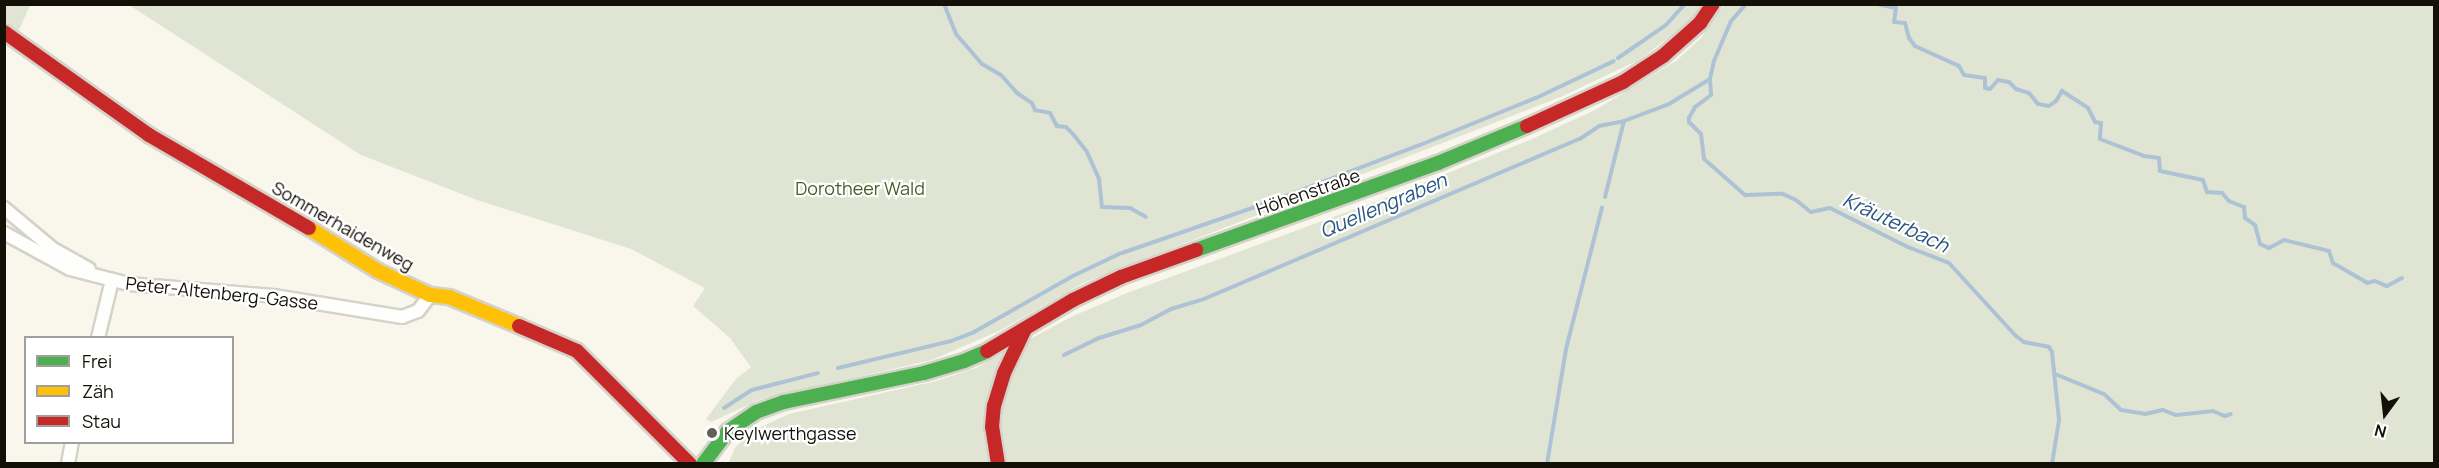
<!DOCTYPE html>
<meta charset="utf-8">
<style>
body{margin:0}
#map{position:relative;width:2439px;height:468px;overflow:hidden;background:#f9f6ec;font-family:Manrope,sans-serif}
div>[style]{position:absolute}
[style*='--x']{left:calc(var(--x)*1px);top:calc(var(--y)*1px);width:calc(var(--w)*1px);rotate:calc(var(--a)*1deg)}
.green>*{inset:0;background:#e0e5d3}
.stream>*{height:4px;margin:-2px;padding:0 2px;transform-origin:2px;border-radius:2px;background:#adc2d5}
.roads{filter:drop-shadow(2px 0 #d5d2c9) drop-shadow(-2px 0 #d5d2c9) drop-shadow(0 2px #d5d2c9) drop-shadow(0 -2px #d5d2c9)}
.street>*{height:12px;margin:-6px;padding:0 6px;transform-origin:6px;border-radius:6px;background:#fefefc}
.fast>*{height:14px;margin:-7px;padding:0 7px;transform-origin:7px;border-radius:7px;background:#4caf50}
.slow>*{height:14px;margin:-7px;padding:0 7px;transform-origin:7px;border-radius:7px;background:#ffc107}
.jam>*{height:14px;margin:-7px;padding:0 7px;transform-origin:7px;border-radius:7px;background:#c62828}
.dots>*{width:16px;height:16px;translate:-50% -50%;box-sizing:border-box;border:3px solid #fff;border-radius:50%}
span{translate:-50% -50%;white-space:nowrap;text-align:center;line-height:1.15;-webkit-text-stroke:4.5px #fff;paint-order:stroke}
.park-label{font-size:18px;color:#495e24}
.street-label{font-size:18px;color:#131008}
.poi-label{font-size:18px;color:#131008}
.left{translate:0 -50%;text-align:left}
.water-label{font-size:20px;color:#295682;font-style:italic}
.frame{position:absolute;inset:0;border:6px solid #131008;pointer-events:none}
.legend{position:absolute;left:24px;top:336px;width:210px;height:108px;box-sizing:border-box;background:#fff;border:2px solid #a19f9c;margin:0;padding:8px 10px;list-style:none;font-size:18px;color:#131008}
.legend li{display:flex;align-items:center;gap:12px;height:30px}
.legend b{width:30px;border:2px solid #a19f9c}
.north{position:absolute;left:2355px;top:384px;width:60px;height:60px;-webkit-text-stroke:4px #fff;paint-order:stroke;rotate:195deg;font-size:16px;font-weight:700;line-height:24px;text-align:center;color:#131008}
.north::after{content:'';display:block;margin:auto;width:21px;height:27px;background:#131008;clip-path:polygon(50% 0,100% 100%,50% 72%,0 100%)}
</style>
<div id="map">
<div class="green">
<i style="clip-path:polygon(4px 5px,30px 5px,19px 30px,5px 22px)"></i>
<i style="clip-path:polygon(129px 5px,1703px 5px,1688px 23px,1639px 60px,1563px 96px,1083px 283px,1001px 330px,932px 360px,759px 400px,711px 422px,706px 419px,736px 379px,751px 367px,730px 338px,693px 306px,705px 288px,631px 249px,477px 200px,361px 155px)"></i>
<i style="clip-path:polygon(1724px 5px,2434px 5px,2434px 463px,728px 464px,735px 448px,750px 432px,789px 414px,936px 381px,976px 368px,1073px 316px,1127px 293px,1393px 195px,1532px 139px,1595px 110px,1676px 61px,1701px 38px)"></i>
</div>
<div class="stream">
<i style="--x:944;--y:4;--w:32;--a:68"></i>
<i style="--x:956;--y:34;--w:40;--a:49"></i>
<i style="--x:982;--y:64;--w:22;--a:30"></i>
<i style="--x:1001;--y:75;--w:24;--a:48"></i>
<i style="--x:1017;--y:93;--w:18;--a:34"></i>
<i style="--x:1032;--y:103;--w:8;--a:67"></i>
<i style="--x:1035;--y:110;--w:15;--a:11"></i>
<i style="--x:1050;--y:113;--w:15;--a:62"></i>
<i style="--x:1057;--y:126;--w:9;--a:6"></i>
<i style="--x:1066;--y:127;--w:10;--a:45"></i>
<i style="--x:1073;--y:134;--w:23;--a:52"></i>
<i style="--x:1087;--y:152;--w:30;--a:66"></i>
<i style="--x:1099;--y:179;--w:28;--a:84"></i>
<i style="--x:1102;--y:207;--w:28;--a:2"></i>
<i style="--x:1130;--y:208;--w:18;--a:29"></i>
<i style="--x:1746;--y:4;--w:23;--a:131"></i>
<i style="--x:1731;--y:21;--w:43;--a:113"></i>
<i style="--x:1714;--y:61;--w:18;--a:103"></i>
<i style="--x:1710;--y:79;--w:16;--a:86"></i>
<i style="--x:1711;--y:95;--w:20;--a:143"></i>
<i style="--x:1695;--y:107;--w:13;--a:119"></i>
<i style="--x:1689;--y:118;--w:4;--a:90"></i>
<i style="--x:1689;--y:122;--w:17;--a:45"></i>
<i style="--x:1701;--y:134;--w:25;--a:83"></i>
<i style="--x:1704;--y:159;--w:55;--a:41.3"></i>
<i style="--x:1745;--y:195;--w:38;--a:-2"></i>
<i style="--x:1783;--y:194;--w:14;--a:25"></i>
<i style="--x:1796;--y:200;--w:19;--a:39"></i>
<i style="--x:1811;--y:212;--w:19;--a:-12"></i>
<i style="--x:1830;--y:208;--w:87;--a:26.6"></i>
<i style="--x:1908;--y:247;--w:44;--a:21.3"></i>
<i style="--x:1949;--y:263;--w:99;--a:47.5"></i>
<i style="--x:2016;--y:336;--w:10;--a:37"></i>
<i style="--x:2024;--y:342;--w:25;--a:11"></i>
<i style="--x:2049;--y:347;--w:6;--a:59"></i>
<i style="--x:2052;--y:352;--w:68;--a:84.1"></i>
<i style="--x:2059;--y:420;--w:45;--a:99"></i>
<i style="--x:1877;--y:4;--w:19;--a:12"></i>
<i style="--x:1896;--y:8;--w:14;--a:98"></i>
<i style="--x:1894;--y:22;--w:11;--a:5"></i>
<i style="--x:1905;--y:23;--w:16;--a:75"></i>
<i style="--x:1909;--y:38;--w:10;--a:53"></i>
<i style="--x:1915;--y:46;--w:48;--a:24.4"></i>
<i style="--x:1959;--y:66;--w:10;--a:61"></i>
<i style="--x:1964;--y:75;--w:21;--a:8"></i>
<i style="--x:1985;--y:78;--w:10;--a:90"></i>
<i style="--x:1985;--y:88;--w:5;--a:11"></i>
<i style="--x:1990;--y:89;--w:12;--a:-48"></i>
<i style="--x:1998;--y:80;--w:11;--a:10"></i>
<i style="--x:2009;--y:82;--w:10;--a:45"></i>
<i style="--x:2016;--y:89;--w:14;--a:17"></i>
<i style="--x:2029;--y:93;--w:14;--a:51"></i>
<i style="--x:2038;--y:104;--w:11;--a:10"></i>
<i style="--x:2049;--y:106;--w:9;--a:-36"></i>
<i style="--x:2056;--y:101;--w:12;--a:-59"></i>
<i style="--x:2062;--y:91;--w:31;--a:33"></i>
<i style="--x:2088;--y:108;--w:16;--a:63"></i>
<i style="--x:2095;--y:122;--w:6;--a:9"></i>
<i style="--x:2101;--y:123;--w:16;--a:94"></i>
<i style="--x:2100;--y:139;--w:47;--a:21.1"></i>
<i style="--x:2144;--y:156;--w:15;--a:8"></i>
<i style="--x:2159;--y:158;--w:13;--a:86"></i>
<i style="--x:2160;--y:171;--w:44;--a:11.8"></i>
<i style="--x:2203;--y:180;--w:13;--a:72"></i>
<i style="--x:2207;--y:192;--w:15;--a:4"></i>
<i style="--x:2222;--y:193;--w:11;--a:49"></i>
<i style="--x:2229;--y:201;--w:16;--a:22"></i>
<i style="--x:2244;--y:207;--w:11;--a:85"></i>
<i style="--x:2245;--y:218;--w:12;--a:35"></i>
<i style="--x:2255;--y:225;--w:20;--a:75"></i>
<i style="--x:2260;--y:244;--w:10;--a:24"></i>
<i style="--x:2269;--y:248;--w:17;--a:-28"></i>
<i style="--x:2284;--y:240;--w:46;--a:13.7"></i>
<i style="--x:2329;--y:251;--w:13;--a:72"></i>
<i style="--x:2333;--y:263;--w:39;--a:30"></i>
<i style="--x:2367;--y:283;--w:8;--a:-14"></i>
<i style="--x:2375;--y:281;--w:13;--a:23"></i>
<i style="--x:2387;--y:286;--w:17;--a:-28"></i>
<i style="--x:1618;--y:58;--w:58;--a:-34.5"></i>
<i style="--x:1666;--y:25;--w:28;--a:-48"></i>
<i style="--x:1605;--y:197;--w:78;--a:-76"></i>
<i style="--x:1122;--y:253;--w:162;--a:-19.1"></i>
<i style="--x:1275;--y:200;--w:155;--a:-20.8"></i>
<i style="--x:1420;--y:145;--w:125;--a:-22.1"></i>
<i style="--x:1536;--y:98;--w:86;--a:-25.4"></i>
<i style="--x:1075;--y:275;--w:49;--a:-25.5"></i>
<i style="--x:1064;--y:355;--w:39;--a:-26"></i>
<i style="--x:1099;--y:338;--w:44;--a:-17.2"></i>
<i style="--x:1141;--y:325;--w:34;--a:-28"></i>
<i style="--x:1171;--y:309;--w:34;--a:-17"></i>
<i style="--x:1204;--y:299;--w:409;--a:-23.1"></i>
<i style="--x:1580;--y:139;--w:23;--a:-34"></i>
<i style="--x:1599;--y:126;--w:25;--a:-11"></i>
<i style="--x:1624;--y:121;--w:48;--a:-20.7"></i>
<i style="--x:1669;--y:104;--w:48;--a:-31.4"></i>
<i style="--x:838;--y:368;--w:116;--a:-13.4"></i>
<i style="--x:951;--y:341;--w:25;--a:-21"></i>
<i style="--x:974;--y:332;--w:114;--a:-29.5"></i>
<i style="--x:2055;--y:374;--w:53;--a:22.2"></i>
<i style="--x:2104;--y:394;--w:23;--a:43"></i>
<i style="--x:2121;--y:410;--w:24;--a:9"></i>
<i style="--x:2145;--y:414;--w:18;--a:-13"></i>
<i style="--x:2163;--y:410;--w:14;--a:21"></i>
<i style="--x:2176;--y:415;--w:37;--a:-6"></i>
<i style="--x:2213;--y:411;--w:13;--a:23"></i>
<i style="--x:2225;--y:416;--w:6;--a:-18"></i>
<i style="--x:724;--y:408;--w:33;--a:-33"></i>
<i style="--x:752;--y:390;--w:68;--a:-14.4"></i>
<i style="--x:1547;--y:464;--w:117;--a:-80.6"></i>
<i style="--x:1566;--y:349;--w:146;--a:-75.7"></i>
</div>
<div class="roads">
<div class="street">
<i style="--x:4;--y:208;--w:64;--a:39.9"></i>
<i style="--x:53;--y:249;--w:41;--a:29.1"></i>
<i style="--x:4;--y:233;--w:75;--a:28.6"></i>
<i style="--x:70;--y:269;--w:61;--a:14.3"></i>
<i style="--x:129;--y:284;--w:145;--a:4.7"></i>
<i style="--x:274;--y:296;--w:130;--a:9.3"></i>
<i style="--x:402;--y:317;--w:17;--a:-21"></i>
<i style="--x:418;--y:311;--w:20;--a:-53"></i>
<i style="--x:98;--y:338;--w:60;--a:-76.4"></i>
<i style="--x:68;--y:464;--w:22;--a:-80"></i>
</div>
<div class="fast">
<i style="--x:1196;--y:250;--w:257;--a:-19.8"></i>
<i style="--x:1438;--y:163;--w:96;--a:-22.6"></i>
<i style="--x:703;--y:464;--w:41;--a:-52.9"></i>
<i style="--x:728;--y:431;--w:34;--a:-34"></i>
<i style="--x:756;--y:412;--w:30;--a:-20"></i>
<i style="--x:784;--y:402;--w:143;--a:-11.7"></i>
<i style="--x:924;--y:373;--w:42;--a:-16.7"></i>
<i style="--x:964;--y:361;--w:25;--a:-23"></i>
</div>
<div class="slow">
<i style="--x:309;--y:228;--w:81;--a:31.9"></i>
<i style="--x:378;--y:271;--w:57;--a:24.8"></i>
<i style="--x:430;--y:295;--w:19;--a:6"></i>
<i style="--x:449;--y:297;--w:76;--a:22.5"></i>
</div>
<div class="jam">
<i style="--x:4;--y:32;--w:178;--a:35.4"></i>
<i style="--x:149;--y:135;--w:185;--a:30.2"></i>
<i style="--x:1527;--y:126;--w:106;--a:-24.6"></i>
<i style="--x:1623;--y:82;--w:48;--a:-33"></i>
<i style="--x:1663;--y:56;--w:50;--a:-41.7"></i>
<i style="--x:1700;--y:23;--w:23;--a:-56"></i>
<i style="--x:519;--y:326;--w:63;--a:23.3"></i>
<i style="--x:577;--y:351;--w:160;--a:45"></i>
<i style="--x:987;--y:351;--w:100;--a:-30.7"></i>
<i style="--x:1073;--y:300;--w:53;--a:-25.6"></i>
<i style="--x:1121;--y:277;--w:80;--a:-19.8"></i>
<i style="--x:998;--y:464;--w:37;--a:-99"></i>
<i style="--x:992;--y:427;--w:21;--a:-85"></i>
<i style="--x:994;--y:406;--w:34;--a:-73"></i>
<i style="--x:1004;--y:373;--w:47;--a:-64.5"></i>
</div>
</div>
<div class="dots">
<i style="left:712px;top:433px;background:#646058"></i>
</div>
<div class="park-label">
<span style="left:860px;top:188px">Dorotheer Wald</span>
</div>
<div class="street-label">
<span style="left:1308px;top:192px;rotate:-19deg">Höhenstraße</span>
<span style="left:343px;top:226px;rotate:30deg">Sommerhaidenweg</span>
<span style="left:222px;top:293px;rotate:6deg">Peter-Altenberg-Gasse</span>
</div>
<div class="poi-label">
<span class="left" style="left:724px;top:433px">Keylwerthgasse</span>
</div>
<div class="water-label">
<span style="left:1383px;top:205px;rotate:-23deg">Quellengraben</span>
<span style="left:1896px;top:222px;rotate:25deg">Kräuterbach</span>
</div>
<div class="frame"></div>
<ul class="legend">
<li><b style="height:8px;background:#4caf50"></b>Frei</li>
<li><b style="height:8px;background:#ffc107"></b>Zäh</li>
<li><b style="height:8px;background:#c62828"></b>Stau</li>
</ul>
<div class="north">N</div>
</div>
